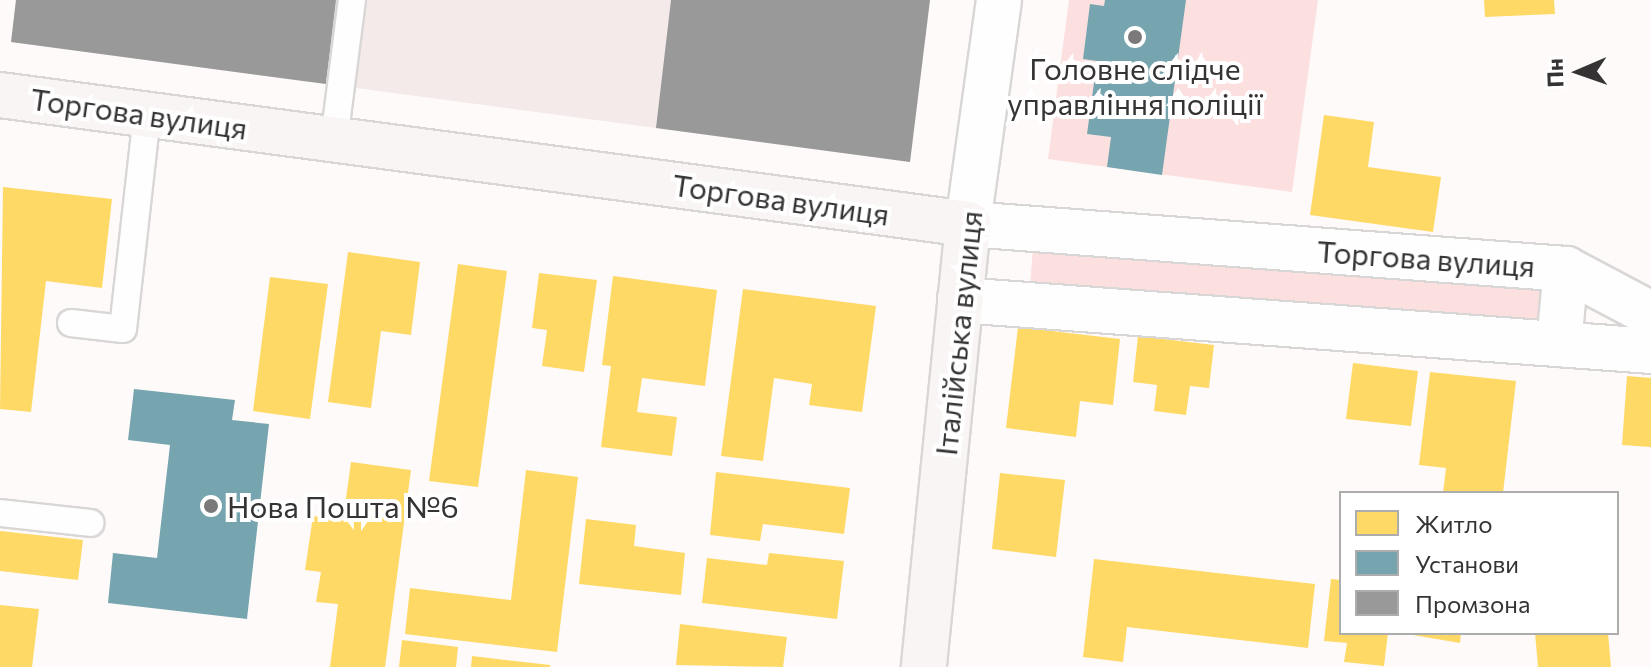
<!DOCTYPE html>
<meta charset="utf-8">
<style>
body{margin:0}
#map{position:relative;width:1651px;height:667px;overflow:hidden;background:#fefafa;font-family:Commissioner,sans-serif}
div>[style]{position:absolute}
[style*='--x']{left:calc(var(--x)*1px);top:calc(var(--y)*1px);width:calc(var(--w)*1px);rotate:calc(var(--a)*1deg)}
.built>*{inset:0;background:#f4eaea}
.green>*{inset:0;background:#fce0e0}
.homes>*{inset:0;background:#ffd966}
.public>*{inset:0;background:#76a5af}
.industry>*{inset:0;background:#999}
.roads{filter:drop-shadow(2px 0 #d9d6d6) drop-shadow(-2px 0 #d9d6d6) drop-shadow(0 2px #d9d6d6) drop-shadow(0 -2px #d9d6d6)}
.lane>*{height:26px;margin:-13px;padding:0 13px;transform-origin:13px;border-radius:13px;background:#fffefe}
.street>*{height:44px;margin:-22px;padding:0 22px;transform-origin:22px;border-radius:22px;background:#fffefe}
.secondary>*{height:44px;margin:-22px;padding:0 22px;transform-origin:22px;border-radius:22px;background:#faf5f5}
.dots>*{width:22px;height:22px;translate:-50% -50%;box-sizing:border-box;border:4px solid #fff;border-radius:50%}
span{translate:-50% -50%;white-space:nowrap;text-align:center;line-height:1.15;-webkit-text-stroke:8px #fff;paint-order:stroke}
.poi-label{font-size:30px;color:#353333}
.left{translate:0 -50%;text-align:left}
.street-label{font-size:30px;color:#353333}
.legend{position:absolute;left:1339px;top:491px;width:280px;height:144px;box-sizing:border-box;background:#fff;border:2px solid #aeadad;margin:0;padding:10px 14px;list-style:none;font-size:24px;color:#353333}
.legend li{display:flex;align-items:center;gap:16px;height:40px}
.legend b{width:40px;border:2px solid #aeadad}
.north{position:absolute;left:1539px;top:32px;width:80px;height:80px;-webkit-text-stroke:6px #fff;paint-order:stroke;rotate:268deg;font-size:22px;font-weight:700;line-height:32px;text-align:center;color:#353333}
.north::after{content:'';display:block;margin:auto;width:28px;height:36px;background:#353333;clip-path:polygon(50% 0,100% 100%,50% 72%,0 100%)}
</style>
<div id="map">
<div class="built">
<i style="clip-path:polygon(16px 0,930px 0,910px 162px,11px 42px)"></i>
</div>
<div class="green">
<i style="clip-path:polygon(1069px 0,1318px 0,1292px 192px,1048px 159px)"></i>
<i style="clip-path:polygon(1033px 246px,1548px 284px,1545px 327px,1030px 288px)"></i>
</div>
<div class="homes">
<i style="clip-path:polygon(1484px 0,1554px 0,1555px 14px,1485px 17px)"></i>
<i style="clip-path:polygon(1324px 115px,1374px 122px,1368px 167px,1441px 177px,1433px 232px,1310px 215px)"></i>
<i style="clip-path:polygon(3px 187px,112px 199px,102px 288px,46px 281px,31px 412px,0 409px)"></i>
<i style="clip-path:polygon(348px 252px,420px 262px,411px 335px,381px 331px,371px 408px,328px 402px)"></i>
<i style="clip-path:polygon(458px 264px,507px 271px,478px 487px,429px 481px)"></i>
<i style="clip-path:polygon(539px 273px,597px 280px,584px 372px,542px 366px,547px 330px,532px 328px)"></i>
<i style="clip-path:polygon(613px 276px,717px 290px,705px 386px,642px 378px,637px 412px,677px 417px,672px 456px,601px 447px,611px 366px,602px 365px)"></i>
<i style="clip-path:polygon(270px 277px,328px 284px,310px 419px,253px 411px)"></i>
<i style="clip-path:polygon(743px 289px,876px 306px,862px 412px,809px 405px,812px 384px,774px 378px,763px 461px,721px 456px)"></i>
<i style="clip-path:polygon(1018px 327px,1120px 339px,1113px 405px,1080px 401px,1076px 437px,1006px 428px)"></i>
<i style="clip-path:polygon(1138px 336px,1214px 345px,1209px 388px,1190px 386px,1186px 415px,1154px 411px,1157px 385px,1133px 382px)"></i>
<i style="clip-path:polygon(1353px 363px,1418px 371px,1411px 426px,1346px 419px)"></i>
<i style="clip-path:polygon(1430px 372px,1516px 381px,1503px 493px,1443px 493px,1446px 468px,1419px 465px)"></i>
<i style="clip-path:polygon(1627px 376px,1651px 378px,1651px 447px,1622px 445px)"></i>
<i style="clip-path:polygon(351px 462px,411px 470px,385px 667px,330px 667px,338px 604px,316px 602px,321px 572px,305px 570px,313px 516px,343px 520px)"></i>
<i style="clip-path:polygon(526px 470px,578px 477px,557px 652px,405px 634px,410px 588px,511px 600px)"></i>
<i style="clip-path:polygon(716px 472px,850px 488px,844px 534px,763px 524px,760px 541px,710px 535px)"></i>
<i style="clip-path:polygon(1000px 473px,1065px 480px,1056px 557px,992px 549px)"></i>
<i style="clip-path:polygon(586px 519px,636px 525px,634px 546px,685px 553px,681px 595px,579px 584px)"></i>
<i style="clip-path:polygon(0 531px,83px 540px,78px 580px,0 571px)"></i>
<i style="clip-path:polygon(769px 553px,844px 561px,837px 619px,702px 603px,707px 558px,767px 565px)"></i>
<i style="clip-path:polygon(1094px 559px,1315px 584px,1308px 648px,1127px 627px,1123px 662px,1083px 657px)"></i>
<i style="clip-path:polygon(1331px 579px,1341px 580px,1341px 633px,1388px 633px,1384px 666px,1344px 662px,1347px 643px,1324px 641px)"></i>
<i style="clip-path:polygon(0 605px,39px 609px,32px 667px,0 667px)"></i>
<i style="clip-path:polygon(680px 624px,787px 637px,783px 667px,676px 665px)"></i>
<i style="clip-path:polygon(1401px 633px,1461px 633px,1460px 643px)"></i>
<i style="clip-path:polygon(1535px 633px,1608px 633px,1611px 667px,1538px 667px)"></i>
<i style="clip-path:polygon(402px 640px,458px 647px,456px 667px,399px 667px)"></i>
<i style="clip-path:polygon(472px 656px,550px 665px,550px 667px,471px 667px)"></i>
</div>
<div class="public">
<i style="clip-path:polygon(1105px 0,1186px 0,1162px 175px,1107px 167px,1111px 137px,1087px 134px,1097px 61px,1083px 59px,1090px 4px,1104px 6px)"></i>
<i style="clip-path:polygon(134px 389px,235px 400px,232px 420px,269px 424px,247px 619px,108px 603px,113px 553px,157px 558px,170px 445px,128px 440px)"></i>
</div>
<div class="industry">
<i style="clip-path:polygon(16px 0,336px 0,326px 84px,11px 42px)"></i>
<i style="clip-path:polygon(671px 0,930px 0,910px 162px,656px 128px)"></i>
</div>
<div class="roads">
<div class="lane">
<i style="--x:334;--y:140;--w:141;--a:-82.7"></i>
<i style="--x:71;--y:323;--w:52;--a:6.6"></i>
<i style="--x:123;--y:329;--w:215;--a:-83.6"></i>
<i style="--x:0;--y:513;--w:91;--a:6.3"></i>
</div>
<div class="street">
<i style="--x:999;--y:0;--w:226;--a:97.9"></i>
<i style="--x:968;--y:224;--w:600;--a:4.3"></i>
<i style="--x:1566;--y:269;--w:96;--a:27.9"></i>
<i style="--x:960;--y:300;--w:693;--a:4.22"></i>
<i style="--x:1559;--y:344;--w:75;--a:-84.7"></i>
</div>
<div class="secondary">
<i style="--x:0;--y:95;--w:977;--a:7.59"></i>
<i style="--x:968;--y:224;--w:445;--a:95.7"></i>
</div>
</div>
<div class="dots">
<i style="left:1135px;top:37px;background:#7b7979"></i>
<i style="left:211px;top:506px;background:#7b7979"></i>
</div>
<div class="poi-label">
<span style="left:1135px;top:85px">Головне слідче<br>управління поліції</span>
<span class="left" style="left:227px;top:506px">Нова Пошта №6</span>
</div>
<div class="street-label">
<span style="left:139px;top:113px;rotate:8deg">Торгова вулиця</span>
<span style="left:781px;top:199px;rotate:8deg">Торгова вулиця</span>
<span style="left:1426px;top:258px;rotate:4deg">Торгова вулиця</span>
<span style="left:958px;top:333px;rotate:-84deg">Італійська вулиця</span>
</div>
<ul class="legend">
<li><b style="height:22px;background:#ffd966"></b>Житло</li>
<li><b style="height:22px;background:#76a5af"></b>Установи</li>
<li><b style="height:22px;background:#999"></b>Промзона</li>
</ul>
<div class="north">Пн</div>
</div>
